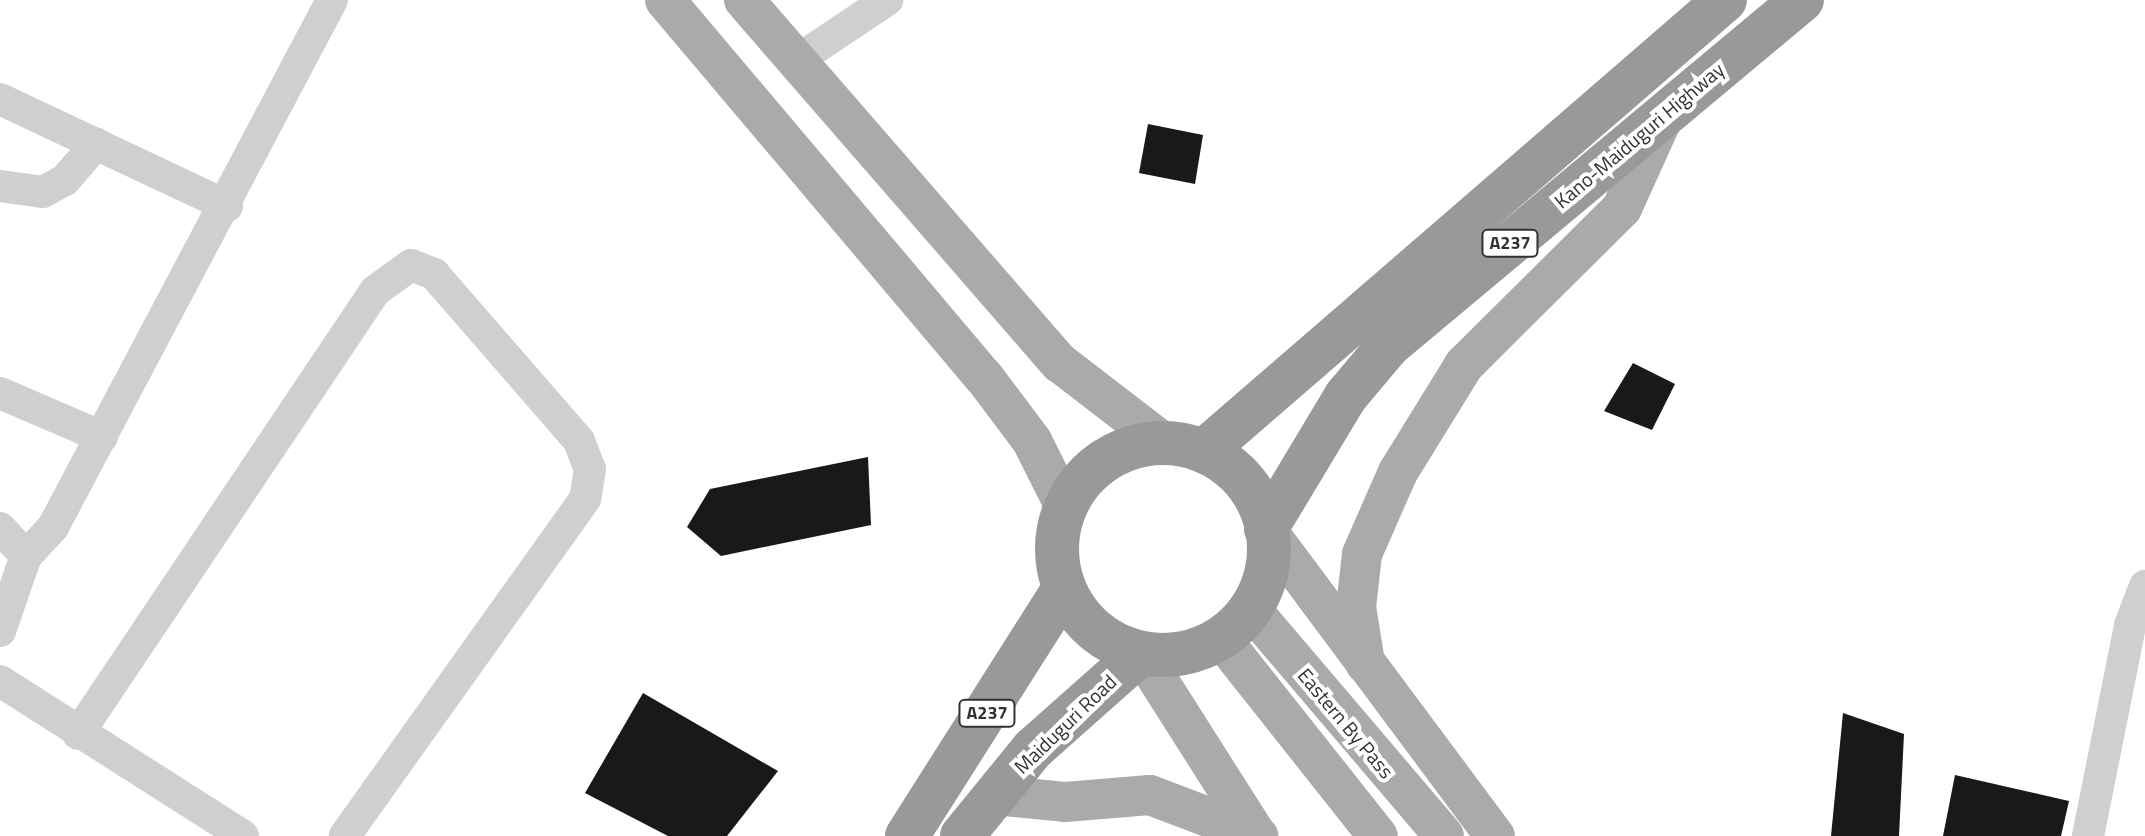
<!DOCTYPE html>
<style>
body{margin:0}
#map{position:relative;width:2145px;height:836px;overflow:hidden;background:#fff;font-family:"Titillium Web",sans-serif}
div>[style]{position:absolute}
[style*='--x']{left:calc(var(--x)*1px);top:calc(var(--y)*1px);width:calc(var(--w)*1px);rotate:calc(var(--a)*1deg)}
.building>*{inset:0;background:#191919}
.minor>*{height:32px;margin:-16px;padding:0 16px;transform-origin:16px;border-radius:16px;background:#cfcfcf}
.major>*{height:40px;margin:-20px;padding:0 20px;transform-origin:20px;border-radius:20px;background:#aaa}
.highway>*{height:44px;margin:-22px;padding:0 22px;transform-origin:22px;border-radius:22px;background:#999}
.highway>.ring{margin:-22px;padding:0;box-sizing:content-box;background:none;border:44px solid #999;border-radius:50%}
span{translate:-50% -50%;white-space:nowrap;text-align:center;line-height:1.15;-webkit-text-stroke:8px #fff;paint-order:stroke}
.shield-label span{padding:2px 6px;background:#fff;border:2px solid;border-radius:6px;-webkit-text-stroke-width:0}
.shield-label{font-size:18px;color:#323232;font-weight:700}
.street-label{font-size:20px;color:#323232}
</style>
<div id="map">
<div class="building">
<i style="clip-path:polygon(1148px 124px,1203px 135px,1195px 184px,1139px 173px)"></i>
<i style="clip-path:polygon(1633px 363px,1675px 384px,1652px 430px,1604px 411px)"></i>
<i style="clip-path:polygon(868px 457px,871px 525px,721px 556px,687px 527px,710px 489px)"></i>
<i style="clip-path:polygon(643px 693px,778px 771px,727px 836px,668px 836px,585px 793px)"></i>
<i style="clip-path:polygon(1843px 713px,1904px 734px,1899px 836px,1831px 836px)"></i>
<i style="clip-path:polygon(1955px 775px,2069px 801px,2061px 836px,1943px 836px)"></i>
</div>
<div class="minor">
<i style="--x:796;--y:61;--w:110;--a:-33.8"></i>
<i style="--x:0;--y:99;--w:251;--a:25.2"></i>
<i style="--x:0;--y:186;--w:43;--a:7.9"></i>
<i style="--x:43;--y:192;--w:25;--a:-29"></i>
<i style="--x:65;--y:180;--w:48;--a:-49.3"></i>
<i style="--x:0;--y:393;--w:111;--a:23.3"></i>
<i style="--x:0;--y:528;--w:38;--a:47"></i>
<i style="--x:0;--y:631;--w:79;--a:-70.9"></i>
<i style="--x:26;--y:556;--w:40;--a:-47"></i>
<i style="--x:53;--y:527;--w:596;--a:-62.1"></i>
<i style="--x:0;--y:681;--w:288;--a:32.5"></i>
<i style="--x:78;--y:734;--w:533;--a:-56.16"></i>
<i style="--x:375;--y:291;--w:44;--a:-35.8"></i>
<i style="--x:411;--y:265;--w:25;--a:21"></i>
<i style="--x:434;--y:274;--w:221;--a:49"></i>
<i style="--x:579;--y:441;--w:30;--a:69"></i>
<i style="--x:590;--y:469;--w:30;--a:99"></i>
<i style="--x:585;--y:499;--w:414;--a:125.5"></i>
<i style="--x:2088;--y:836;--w:215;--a:-78.7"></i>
<i style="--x:2130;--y:625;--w:42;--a:-69"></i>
</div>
<div class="major">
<i style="--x:665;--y:0;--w:494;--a:49.8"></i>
<i style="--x:984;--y:377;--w:80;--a:53.1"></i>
<i style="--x:1032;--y:441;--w:74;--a:63.4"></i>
<i style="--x:744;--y:0;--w:481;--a:49"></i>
<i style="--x:1060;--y:363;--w:131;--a:37.6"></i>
<i style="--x:1266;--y:529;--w:383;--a:53.3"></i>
<i style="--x:1250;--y:608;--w:299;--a:49.6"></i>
<i style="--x:1220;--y:637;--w:254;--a:51.6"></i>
<i style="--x:1141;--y:653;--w:214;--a:57.6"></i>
<i style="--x:1365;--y:663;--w:57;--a:-99.1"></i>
<i style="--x:1356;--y:607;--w:53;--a:-83.5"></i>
<i style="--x:1362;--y:554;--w:90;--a:-66.3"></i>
<i style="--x:1398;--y:472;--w:126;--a:-58.3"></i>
<i style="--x:1464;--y:365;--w:223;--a:-44.8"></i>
<i style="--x:1622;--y:208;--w:104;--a:-65.6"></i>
<i style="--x:995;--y:795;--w:70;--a:5.7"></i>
<i style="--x:1065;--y:802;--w:85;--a:-4.7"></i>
<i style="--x:1150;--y:795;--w:116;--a:20.8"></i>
</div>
<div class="highway">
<i class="ring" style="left:1057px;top:443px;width:168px;height:168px"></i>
<i style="--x:1204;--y:451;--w:689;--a:-40.88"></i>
<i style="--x:1266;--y:529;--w:155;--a:-59"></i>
<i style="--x:1346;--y:396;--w:67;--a:-49.9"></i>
<i style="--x:1389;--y:345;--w:538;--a:-39.87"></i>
<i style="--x:907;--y:836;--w:293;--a:-57.6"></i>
<i style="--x:962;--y:836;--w:112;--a:-50.8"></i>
<i style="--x:1033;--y:749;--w:144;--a:-41.6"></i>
</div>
<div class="shield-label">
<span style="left:1510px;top:243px">A237</span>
<span style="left:987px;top:713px">A237</span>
</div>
<div class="street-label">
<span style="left:1639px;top:135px;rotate:-40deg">Kano-Maiduguri Highway</span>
<span style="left:1346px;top:723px;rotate:50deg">Eastern By Pass</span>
<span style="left:1065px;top:724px;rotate:-44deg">Maiduguri Road</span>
</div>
</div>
